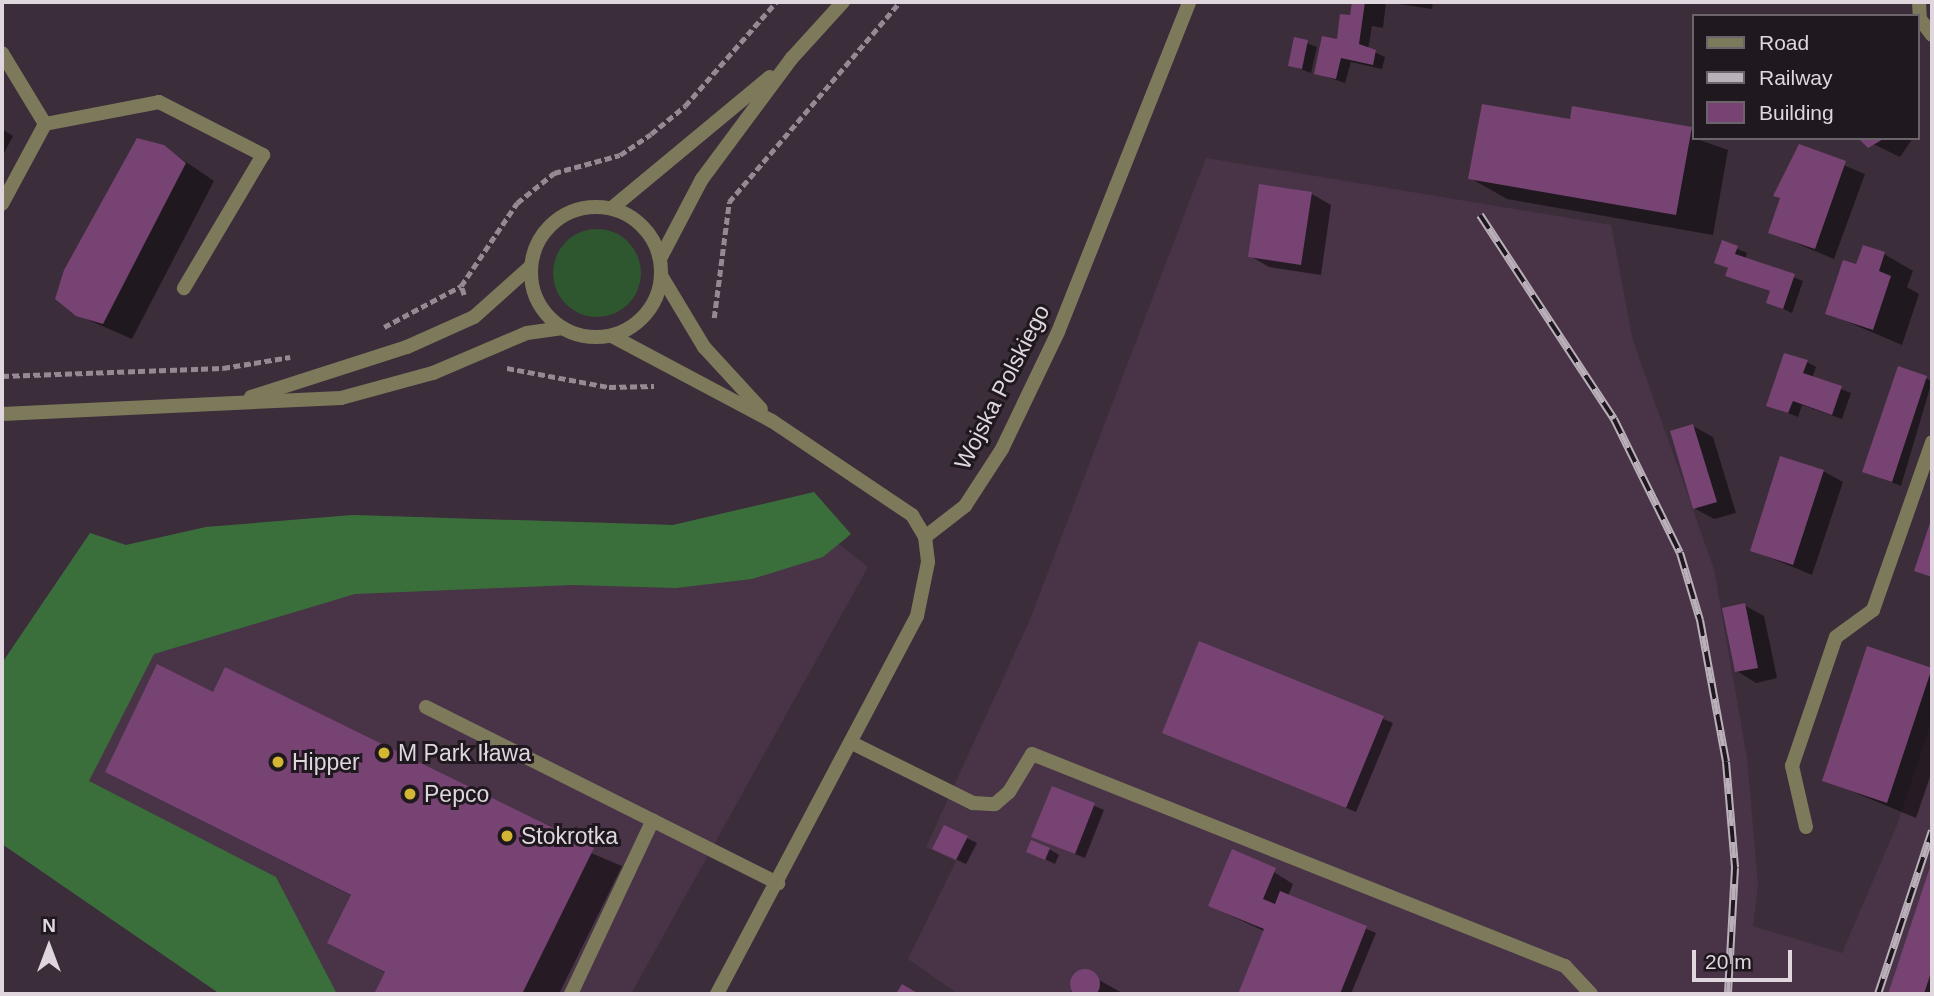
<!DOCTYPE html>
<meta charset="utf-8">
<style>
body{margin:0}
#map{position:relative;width:1934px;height:996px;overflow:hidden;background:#3c2d3a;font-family:Arial,sans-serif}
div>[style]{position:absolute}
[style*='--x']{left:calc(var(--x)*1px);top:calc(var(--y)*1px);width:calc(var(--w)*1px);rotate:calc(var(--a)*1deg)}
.built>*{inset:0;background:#483446}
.green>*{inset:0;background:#2e5730}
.round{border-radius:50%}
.forest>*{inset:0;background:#3a6f3c}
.shadow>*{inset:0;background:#0007}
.building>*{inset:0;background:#764372}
.path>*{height:4.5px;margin-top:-2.25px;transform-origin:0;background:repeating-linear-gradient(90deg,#958993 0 7px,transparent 0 10.5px)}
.service>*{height:14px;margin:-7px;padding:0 7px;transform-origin:7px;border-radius:7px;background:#7d7a5c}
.minor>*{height:14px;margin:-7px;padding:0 7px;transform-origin:7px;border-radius:7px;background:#7d7a5c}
.tertiary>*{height:14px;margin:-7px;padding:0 7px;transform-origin:7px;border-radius:7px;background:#7d7a5c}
.tertiary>.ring{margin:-7px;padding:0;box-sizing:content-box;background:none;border:14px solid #7d7a5c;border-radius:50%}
.rail>*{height:8px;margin-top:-4px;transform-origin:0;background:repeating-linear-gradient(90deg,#1f181e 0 16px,#bab0b9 0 32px);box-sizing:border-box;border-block:2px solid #bab0b9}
.dots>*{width:19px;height:19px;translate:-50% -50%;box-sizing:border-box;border:4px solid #1f181e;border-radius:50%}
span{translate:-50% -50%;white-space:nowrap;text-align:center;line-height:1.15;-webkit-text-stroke:6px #1f181e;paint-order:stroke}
.street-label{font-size:23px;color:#dfd6de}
.poi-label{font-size:23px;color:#dfd6de}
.left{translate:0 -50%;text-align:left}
.frame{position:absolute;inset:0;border:4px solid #dfd6de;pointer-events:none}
.legend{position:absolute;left:1692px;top:14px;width:228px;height:126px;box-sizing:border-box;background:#1f181e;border:2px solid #6c646b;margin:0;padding:9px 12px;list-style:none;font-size:21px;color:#dfd6de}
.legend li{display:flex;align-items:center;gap:14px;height:35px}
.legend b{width:35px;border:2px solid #6c646b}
.north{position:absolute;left:14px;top:912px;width:70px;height:70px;-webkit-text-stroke:5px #1f181e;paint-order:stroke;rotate:0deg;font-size:19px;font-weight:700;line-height:28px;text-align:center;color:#dfd6de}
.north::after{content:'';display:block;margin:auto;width:24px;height:32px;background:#dfd6de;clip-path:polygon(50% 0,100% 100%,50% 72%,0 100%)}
.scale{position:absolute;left:1692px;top:950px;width:100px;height:32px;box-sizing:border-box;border:4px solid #dfd6de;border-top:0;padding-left:9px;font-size:21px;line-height:24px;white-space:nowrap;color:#dfd6de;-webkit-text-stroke:5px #1f181e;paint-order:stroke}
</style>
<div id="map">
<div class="built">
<i style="clip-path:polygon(1206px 158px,1611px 225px,1633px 341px,1714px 569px,1747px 758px,1758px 885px,1753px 926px,1842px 953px,1897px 825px,1932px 719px,1932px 994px,958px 994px,908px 959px,956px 861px,926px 847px,1029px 622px)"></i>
<i style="clip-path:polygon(783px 500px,868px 567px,631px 994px,220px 994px,2px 844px,2px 663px,90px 533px,126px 545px,206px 527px,353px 515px,673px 525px)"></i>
</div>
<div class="green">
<i class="round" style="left:553px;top:229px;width:88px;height:88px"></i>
</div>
<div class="forest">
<i style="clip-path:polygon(814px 492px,851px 534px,823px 557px,752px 579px,676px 588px,572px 585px,355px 594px,154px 654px,89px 781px,276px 877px,337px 994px,220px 994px,2px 844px,2px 663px,90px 533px,126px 545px,206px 527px,353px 515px,673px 525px)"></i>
</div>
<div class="shadow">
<i style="clip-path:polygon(1354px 2px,1433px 2px,1432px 9px,1386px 2px,1383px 28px,1372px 26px,1368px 49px,1385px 57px,1382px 69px,1351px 62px,1345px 83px,1316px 73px,1351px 17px)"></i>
<i style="clip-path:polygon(1296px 39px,1317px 47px,1311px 73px,1290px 65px)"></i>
<i style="clip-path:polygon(1571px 121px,1691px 128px,1694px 138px,1728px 150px,1713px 235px,1507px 199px,1470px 178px)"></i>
<i style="clip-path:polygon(2px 129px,13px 136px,2px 157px)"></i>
<i style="clip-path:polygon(1861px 138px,1913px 138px,1900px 157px)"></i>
<i style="clip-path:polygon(164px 147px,214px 181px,132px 339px,77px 315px)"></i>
<i style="clip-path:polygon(1800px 147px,1865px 174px,1834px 259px,1770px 232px,1782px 199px,1775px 195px)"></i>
<i style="clip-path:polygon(1312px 194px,1331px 205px,1321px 275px,1269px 267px,1250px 256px)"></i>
<i style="clip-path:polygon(1723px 243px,1747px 253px,1745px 259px,1803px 281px,1792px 313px,1768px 302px,1772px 292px,1727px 275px,1729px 269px,1716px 262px)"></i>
<i style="clip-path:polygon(1884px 254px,1913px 271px,1907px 287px,1919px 294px,1902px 345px,1827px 313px,1857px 266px)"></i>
<i style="clip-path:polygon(1807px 362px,1816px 367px,1812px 378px,1851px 393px,1842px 419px,1802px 405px,1798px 417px,1768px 405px)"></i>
<i style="clip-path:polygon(1899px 368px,1932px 381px,1901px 486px,1864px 471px)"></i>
<i style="clip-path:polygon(1693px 426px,1713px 437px,1736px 513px,1714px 519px,1694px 508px)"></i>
<i style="clip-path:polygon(1823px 471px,1843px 482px,1812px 575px,1752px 550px)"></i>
<i style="clip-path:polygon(1744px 605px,1764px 616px,1777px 678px,1756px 683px,1737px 671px)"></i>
<i style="clip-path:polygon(1200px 643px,1393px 723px,1356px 812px,1173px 737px)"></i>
<i style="clip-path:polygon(1868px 648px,1932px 670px,1932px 771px,1916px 818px,1825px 780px)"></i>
<i style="clip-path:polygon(213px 694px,622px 866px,559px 994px,376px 994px,386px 973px,329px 942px,352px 896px,107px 772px)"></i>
<i style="clip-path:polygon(1053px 788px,1104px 810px,1085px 858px,1043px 841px)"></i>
<i style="clip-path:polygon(944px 827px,977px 843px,966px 864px,944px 854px)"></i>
<i style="clip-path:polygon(1049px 849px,1059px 855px,1055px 864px,1028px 851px)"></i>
<i style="clip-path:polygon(1932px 869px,1932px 994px,1890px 994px)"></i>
<i style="clip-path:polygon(1274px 872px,1293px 884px,1288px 896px,1376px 933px,1351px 994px,1240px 994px,1266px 932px,1210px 906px)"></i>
<i style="clip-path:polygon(1080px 973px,1099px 980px,1124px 994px,1072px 994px,1070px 984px)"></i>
</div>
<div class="building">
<i style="clip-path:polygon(1352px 2px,1365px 2px,1359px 44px,1376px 50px,1373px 65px,1341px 58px,1336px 79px,1314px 74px,1322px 36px,1337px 39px,1340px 14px,1350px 15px)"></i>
<i style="clip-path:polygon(1294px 37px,1308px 40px,1302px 69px,1288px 66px)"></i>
<i style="clip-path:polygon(1482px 104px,1570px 119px,1572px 106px,1692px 127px,1676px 215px,1468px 179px)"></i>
<i style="clip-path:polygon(137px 138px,164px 145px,186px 163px,103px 324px,76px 316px,55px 299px,64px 270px)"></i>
<i style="clip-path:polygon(1858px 138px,1885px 138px,1868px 148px)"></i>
<i style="clip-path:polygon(1799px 144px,1846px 161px,1815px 249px,1768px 233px,1780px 198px,1773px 196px)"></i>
<i style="clip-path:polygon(1259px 184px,1312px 192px,1301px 265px,1248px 257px)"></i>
<i style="clip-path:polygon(1722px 240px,1738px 246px,1735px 254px,1795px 274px,1783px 309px,1766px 303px,1770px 291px,1725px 276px,1728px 268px,1714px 263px)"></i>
<i style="clip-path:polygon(1863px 245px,1885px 252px,1879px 271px,1891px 276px,1873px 330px,1825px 314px,1843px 260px,1856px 264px)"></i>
<i style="clip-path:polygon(1784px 353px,1808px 360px,1803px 373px,1842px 386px,1832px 415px,1793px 401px,1788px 413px,1766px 406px)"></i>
<i style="clip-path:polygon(1898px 366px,1927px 376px,1892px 482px,1862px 472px)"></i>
<i style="clip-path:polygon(1693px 424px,1717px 502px,1693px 509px,1670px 431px)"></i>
<i style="clip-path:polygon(1780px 456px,1824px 470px,1793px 565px,1750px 551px)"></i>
<i style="clip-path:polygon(1932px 517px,1932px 577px,1914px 571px)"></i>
<i style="clip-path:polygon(1745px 603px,1758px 668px,1735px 672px,1722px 608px)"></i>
<i style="clip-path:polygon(1199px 641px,1384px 716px,1346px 808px,1162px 733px)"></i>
<i style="clip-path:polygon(1867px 646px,1932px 668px,1887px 803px,1822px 781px)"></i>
<i style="clip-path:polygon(157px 664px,213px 692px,225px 667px,594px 848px,522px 994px,374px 994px,385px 972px,327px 943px,351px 895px,105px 772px)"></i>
<i style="clip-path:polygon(1052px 786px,1095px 803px,1075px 854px,1031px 837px)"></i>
<i style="clip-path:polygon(944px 825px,968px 836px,956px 860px,932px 849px)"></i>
<i style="clip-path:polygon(1031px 840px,1050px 848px,1045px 860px,1026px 852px)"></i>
<i style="clip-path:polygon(1232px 849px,1276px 868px,1263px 899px,1275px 904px,1280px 891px,1367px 926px,1340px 994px,1238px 994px,1264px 929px,1208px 906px)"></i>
<i style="clip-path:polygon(1932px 861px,1932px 969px,1924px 994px,1888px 994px)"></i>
<i class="round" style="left:1070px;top:969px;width:30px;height:30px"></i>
<i style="clip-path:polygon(902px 984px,919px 994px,896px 994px)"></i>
</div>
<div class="path">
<i style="--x:464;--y:295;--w:9;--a:-108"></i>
<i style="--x:461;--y:286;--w:100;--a:-56"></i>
<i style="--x:517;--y:203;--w:48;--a:-39"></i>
<i style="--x:554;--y:173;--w:68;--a:-15.3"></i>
<i style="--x:620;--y:155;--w:37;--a:-34"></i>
<i style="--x:651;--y:134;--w:44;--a:-39.5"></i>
<i style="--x:685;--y:106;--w:138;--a:-48.8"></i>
<i style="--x:714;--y:318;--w:117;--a:-82.6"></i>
<i style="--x:729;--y:202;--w:263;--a:-49.5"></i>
<i style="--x:384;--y:327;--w:87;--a:-28"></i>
<i style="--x:507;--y:368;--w:104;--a:10.6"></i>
<i style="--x:609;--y:387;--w:45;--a:-1.3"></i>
<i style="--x:2;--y:376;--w:221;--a:-2.1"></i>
<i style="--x:223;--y:368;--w:68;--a:-9.3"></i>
</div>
<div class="service">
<i style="--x:2;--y:53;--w:83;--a:58.8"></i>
<i style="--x:2;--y:204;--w:91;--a:-61.7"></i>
<i style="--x:45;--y:124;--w:116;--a:-10.9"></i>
<i style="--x:159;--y:102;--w:117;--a:27"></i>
<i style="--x:263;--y:155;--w:155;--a:120.7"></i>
<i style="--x:426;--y:707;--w:394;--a:26.6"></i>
<i style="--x:854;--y:744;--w:133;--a:26.4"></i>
<i style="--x:973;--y:803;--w:22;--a:3"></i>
<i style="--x:995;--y:804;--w:18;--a:-41"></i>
<i style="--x:1009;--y:792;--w:44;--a:-58.8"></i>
<i style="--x:1032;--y:754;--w:574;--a:21.69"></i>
<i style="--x:1565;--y:966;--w:38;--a:47"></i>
<i style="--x:1806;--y:827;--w:63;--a:-102.9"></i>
<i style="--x:1792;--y:766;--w:136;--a:-71.2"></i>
<i style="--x:1836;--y:637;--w:46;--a:-36.1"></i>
<i style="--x:1873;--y:610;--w:178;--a:-70.6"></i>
<i style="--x:571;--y:994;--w:192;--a:-64.8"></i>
</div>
<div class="minor">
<i style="--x:1919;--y:2;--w:17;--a:87"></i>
<i style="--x:1920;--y:19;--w:20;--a:53"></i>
<i style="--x:925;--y:537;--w:51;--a:-37.8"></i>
<i style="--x:965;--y:506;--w:68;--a:-57"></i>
<i style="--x:1002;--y:449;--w:130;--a:-64.4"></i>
<i style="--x:1058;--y:332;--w:355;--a:-68.3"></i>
</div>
<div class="tertiary">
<i class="ring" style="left:531px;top:207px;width:116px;height:116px"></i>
<i style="--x:612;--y:208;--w:205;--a:-39.7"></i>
<i style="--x:661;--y:257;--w:88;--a:-62.3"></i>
<i style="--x:702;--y:179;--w:151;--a:-53.4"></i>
<i style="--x:792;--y:58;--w:76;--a:-47.7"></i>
<i style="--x:662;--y:277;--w:82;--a:59"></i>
<i style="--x:704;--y:347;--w:84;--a:47.4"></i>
<i style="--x:612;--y:336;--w:181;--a:28"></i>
<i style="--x:772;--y:421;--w:169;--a:33.9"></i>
<i style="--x:912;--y:515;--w:26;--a:59"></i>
<i style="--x:925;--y:537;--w:25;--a:83"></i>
<i style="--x:928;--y:562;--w:55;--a:101.5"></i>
<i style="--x:917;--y:616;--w:428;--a:117.9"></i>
<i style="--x:251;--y:397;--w:164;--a:-17.8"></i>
<i style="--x:407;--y:347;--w:73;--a:-24.1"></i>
<i style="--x:474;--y:317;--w:76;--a:-41.8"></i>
<i style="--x:2;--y:414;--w:339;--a:-2.7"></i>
<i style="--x:341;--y:398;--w:95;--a:-15.2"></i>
<i style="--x:433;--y:373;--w:102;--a:-23.1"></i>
<i style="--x:527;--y:333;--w:36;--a:-8"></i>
</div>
<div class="rail">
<i style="--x:1480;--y:215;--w:244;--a:56.7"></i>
<i style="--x:1614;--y:419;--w:149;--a:63.8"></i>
<i style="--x:1680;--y:553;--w:70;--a:73.4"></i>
<i style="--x:1700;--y:620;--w:144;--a:79.6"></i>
<i style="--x:1726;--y:762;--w:106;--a:85.1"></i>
<i style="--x:1735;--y:868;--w:126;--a:93.2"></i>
<i style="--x:1878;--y:994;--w:172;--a:-71.7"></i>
</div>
<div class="dots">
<i style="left:384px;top:753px;background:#d4b635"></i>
<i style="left:278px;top:762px;background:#d4b635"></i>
<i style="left:410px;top:794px;background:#d4b635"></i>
<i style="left:507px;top:836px;background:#d4b635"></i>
</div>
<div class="street-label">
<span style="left:1002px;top:387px;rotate:-63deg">Wojska Polskiego</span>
</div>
<div class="poi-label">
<span class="left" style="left:398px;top:753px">M Park Iława</span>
<span class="left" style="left:292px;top:762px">Hipper</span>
<span class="left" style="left:424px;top:794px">Pepco</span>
<span class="left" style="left:521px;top:836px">Stokrotka</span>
</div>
<div class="frame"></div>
<ul class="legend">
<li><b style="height:9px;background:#7d7a5c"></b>Road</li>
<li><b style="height:9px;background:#bab0b9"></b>Railway</li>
<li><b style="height:19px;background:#764372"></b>Building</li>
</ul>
<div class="north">N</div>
<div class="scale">20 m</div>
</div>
